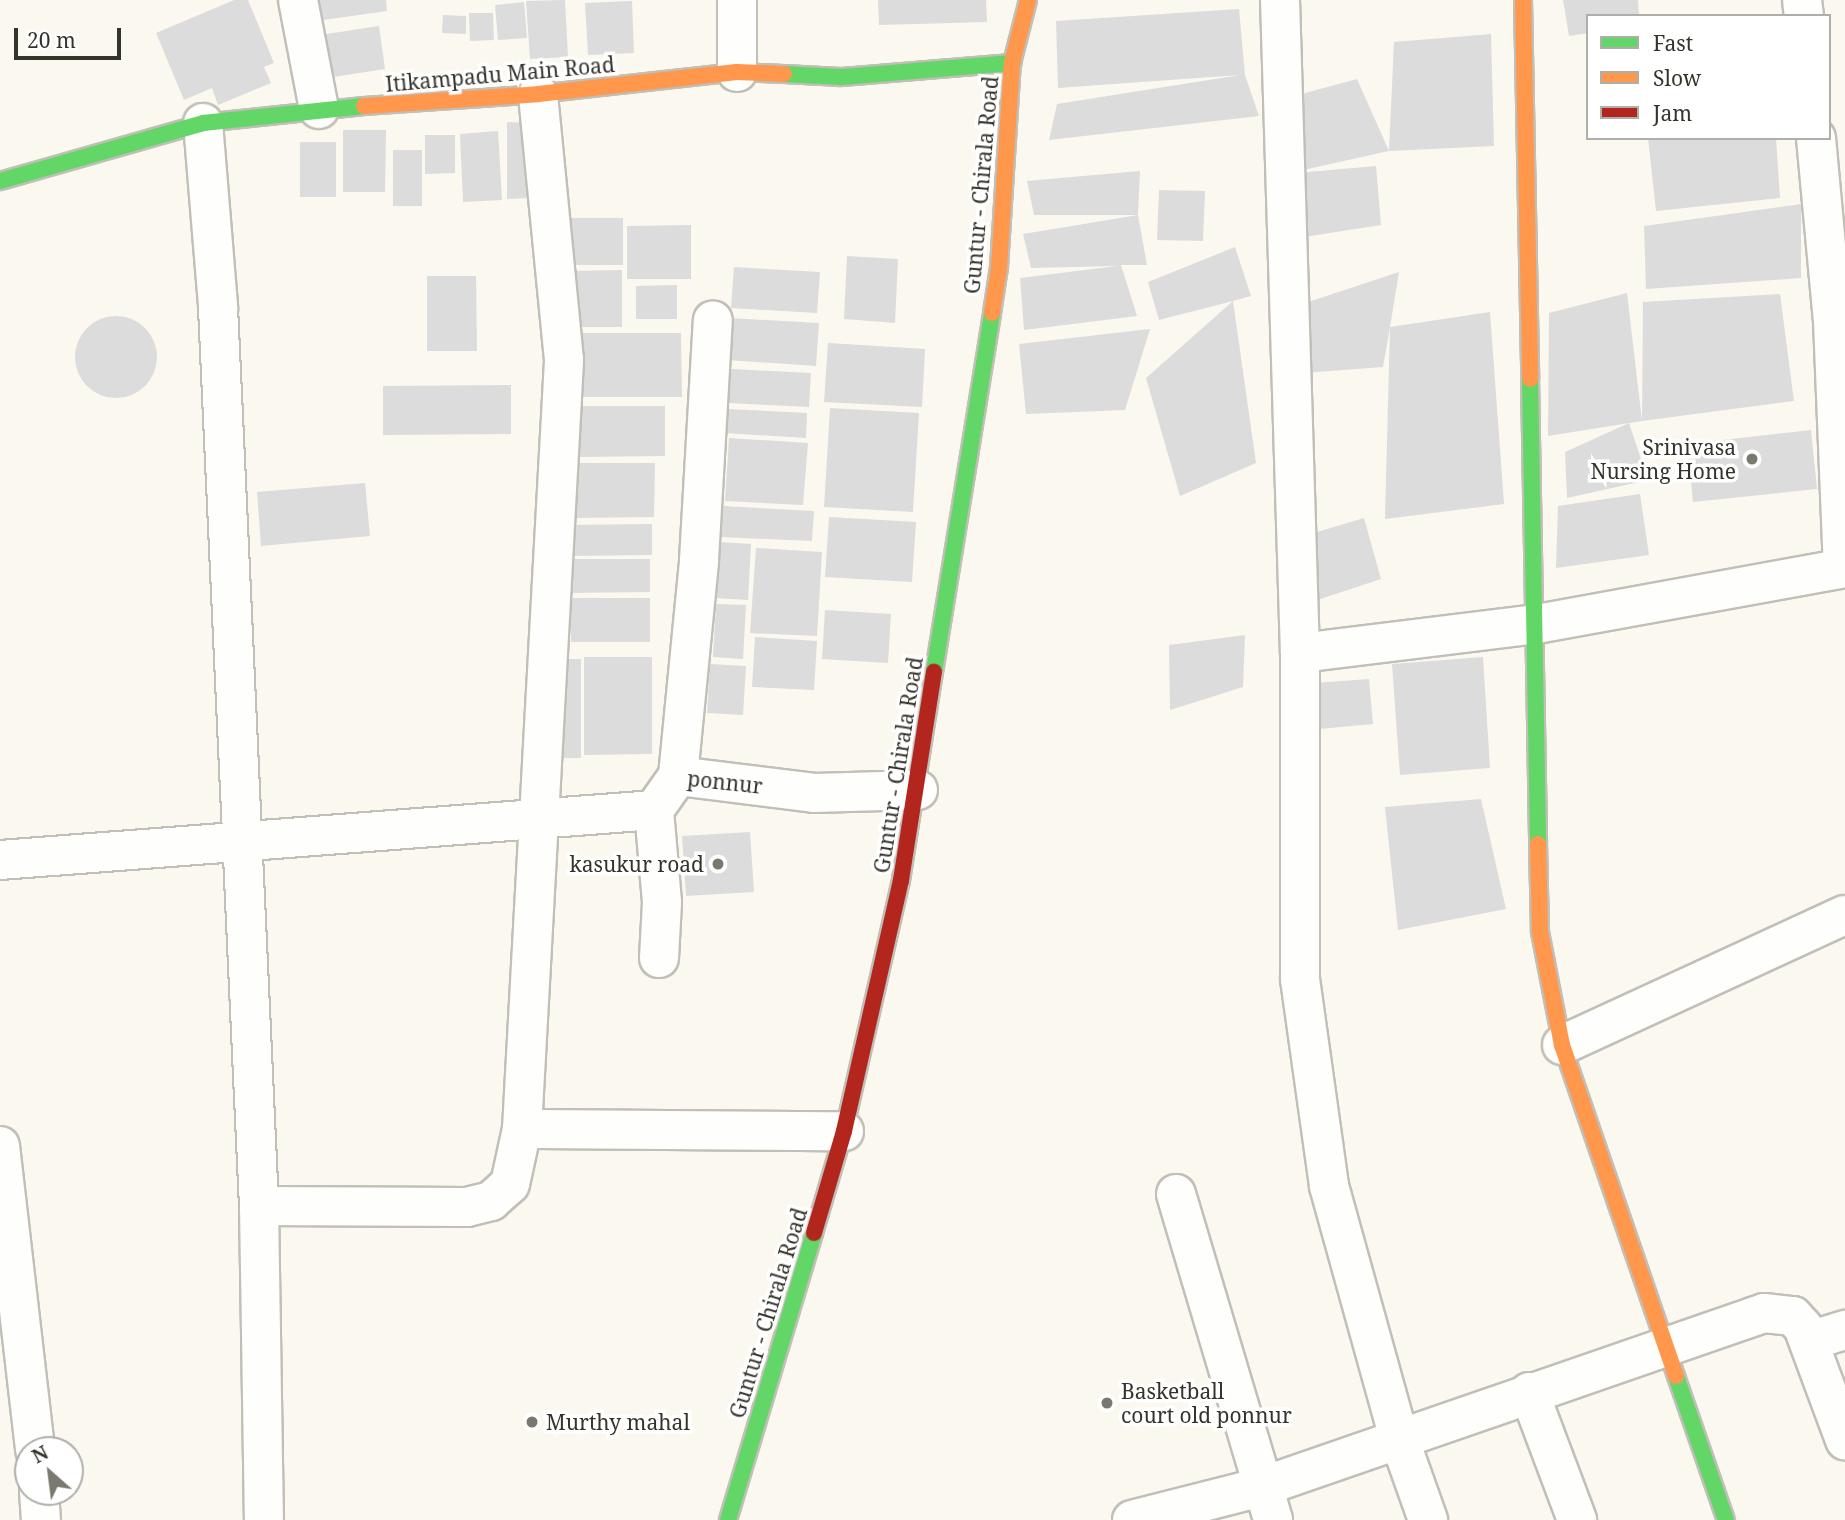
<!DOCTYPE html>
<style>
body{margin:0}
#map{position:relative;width:1845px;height:1520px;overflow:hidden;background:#faf8ef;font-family:"Noto Serif",serif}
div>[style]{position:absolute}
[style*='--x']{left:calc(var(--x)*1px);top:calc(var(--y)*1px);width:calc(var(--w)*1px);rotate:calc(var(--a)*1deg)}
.building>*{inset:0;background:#dddcdc}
.round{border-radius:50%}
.roads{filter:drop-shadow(2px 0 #c1bfb7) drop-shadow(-2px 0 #c1bfb7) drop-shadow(0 2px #c1bfb7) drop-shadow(0 -2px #c1bfb7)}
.street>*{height:38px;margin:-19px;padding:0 19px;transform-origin:19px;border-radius:19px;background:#fefefd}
.fast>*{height:16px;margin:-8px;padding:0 8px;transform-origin:8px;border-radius:8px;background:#63d668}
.slow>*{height:16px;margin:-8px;padding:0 8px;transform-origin:8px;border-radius:8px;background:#ff974d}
.jam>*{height:16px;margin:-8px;padding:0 8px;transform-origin:8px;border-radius:8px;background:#b3261e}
.dots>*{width:19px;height:19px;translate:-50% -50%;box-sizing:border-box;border:4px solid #fff;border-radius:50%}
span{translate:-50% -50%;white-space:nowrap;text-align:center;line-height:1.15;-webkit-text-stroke:7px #fff;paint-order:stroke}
.street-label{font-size:21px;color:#35342c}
.poi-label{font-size:21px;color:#35342c}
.right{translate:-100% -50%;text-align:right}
.left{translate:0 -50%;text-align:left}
.legend{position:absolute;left:1586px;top:14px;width:245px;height:126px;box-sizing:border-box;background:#fff;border:2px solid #aeaeab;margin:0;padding:9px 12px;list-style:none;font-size:21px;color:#35342c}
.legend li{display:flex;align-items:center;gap:14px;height:35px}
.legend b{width:35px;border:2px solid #aeaeab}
.north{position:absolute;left:14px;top:1436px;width:70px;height:70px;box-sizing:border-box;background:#fff;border:2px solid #aeaeab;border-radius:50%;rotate:332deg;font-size:19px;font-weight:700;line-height:28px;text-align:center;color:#35342c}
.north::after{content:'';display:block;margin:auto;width:24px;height:32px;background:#7a7970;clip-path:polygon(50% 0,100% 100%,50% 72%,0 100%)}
.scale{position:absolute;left:14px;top:28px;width:107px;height:32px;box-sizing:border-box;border:4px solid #35342c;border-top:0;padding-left:9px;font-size:21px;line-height:24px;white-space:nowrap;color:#35342c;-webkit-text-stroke:5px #fff;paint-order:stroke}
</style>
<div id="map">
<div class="building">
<i style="clip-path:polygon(234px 0,248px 0,274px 63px,264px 67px,271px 83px,218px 105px,212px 88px,184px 100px,156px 33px)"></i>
<i style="clip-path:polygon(312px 0,386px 0,387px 11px,316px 21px)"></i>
<i style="clip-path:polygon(565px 0,568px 57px,530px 59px,526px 1px)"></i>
<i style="clip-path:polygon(878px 0,986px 0,987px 22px,879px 25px)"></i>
<i style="clip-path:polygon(1563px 0,1638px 0,1639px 16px,1588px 16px,1588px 33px,1569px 36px)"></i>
<i style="clip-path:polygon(632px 1px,634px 53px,588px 55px,585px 3px)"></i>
<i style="clip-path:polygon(524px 2px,527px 38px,498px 40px,495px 5px)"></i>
<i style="clip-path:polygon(1239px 9px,1245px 75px,1259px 116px,1049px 140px,1057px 104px,1240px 75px,1058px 88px,1056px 21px)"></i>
<i style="clip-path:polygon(469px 13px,493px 13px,494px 40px,470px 41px)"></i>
<i style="clip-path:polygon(443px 15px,466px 16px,466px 34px,442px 33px)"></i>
<i style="clip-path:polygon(379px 26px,385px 69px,327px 78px,320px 35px)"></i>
<i style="clip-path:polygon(1491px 34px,1494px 146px,1389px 151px,1394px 42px)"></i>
<i style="clip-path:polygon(1357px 79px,1389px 151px,1285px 174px,1283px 99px)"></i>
<i style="clip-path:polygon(507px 122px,529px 123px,529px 198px,507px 199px)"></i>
<i style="clip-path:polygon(343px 130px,386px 130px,385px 192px,343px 192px)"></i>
<i style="clip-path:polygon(498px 131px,502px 200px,463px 202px,460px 134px)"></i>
<i style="clip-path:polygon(425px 135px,455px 135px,455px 173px,425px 174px)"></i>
<i style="clip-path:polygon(1648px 138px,1776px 138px,1780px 198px,1656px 211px)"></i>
<i style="clip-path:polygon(300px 142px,336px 142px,336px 197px,300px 197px)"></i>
<i style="clip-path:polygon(393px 150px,422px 150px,422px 206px,393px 206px)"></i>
<i style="clip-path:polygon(1376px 166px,1381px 225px,1304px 237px,1285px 174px)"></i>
<i style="clip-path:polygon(1140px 171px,1138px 215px,1034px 215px,1027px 181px)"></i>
<i style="clip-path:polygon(1159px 190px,1205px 191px,1203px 241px,1157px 240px)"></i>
<i style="clip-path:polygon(1801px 204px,1801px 278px,1646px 289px,1644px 226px)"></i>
<i style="clip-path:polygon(1138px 215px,1147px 265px,1121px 265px,1137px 316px,1024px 330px,1020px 278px,1117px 266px,1031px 268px,1023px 234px)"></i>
<i style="clip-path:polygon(571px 218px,623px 218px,623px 265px,571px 265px)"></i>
<i style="clip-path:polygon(691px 225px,691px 279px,627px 279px,627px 226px)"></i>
<i style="clip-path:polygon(1235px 247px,1251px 296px,1233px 301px,1256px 463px,1180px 496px,1146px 378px,1233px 301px,1159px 320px,1148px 282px)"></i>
<i style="clip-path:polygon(847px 256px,898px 259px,895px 323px,844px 319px)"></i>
<i style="clip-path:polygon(734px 267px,820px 272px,817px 313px,731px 308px)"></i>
<i style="clip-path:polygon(622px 270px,622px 327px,568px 327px,568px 271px)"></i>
<i style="clip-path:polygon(1399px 272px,1390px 327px,1490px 312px,1504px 504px,1385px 519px,1390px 327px,1383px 367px,1291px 374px,1290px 308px)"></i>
<i style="clip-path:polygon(427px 276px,476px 276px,477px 351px,427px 351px)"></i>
<i style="clip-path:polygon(677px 285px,677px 319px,636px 319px,636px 286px)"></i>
<i style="clip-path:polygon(1627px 293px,1642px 421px,1629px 423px,1648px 480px,1567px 498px,1565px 452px,1629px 423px,1548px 436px,1549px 313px)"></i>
<i style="clip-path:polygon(1780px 294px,1794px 401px,1642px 421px,1643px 302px)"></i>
<i class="round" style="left:75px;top:316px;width:82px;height:82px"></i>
<i style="clip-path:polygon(730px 318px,819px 323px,816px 366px,727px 360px)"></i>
<i style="clip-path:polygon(1150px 329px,1125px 410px,1026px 414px,1019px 344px)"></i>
<i style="clip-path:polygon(577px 333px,681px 333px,682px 397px,577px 397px)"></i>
<i style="clip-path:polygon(828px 343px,925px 349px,922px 407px,824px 402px)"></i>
<i style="clip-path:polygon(731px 369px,811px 373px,809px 407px,729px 403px)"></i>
<i style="clip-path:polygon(511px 385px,511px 434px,383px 435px,383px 386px)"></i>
<i style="clip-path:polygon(576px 406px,665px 406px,665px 456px,577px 457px)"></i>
<i style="clip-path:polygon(830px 408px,919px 413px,913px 512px,824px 507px)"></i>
<i style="clip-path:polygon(727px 409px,807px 413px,806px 438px,725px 433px)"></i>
<i style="clip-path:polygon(1811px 430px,1817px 489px,1693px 502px,1687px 444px)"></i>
<i style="clip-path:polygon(729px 438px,808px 443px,803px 505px,725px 501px)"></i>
<i style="clip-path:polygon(576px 463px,655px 463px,654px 517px,576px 518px)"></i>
<i style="clip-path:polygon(365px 483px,370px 536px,261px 546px,257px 492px)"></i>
<i style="clip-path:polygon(1640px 494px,1649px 555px,1556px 568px,1558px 506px)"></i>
<i style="clip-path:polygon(723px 506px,814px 511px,812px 541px,721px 537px)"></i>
<i style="clip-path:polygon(829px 517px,916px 522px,912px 582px,825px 577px)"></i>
<i style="clip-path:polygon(1364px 518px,1381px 579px,1299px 606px,1297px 538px)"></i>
<i style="clip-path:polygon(652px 524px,652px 555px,568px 556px,568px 525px)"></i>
<i style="clip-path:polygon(720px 542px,751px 544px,748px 600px,716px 598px)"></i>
<i style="clip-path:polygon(756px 548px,822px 552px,817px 636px,750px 633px)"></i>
<i style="clip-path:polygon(571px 559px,650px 559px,650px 592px,571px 593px)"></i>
<i style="clip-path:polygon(571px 598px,650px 598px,650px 642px,571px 642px)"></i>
<i style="clip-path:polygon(716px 604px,746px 605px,743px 659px,713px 657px)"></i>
<i style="clip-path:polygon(825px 610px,891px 614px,888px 663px,822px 659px)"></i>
<i style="clip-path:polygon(1245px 635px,1243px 687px,1170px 710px,1169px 645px)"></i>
<i style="clip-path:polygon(755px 637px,817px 641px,814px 690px,752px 687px)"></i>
<i style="clip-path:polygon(584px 657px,652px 657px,652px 754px,584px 755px)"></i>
<i style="clip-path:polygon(1483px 657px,1490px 768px,1400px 775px,1392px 664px)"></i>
<i style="clip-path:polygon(554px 659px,581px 659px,581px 758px,554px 758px)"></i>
<i style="clip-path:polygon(710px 664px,746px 666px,743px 715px,707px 713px)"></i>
<i style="clip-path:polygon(1369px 679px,1373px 724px,1319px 729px,1315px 683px)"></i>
<i style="clip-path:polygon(1481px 799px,1506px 909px,1398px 930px,1385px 807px)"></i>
<i style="clip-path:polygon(750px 832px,754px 892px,686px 896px,682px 836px)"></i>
</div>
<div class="roads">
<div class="street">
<i style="--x:298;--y:0;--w:111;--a:79.1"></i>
<i style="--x:1280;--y:0;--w:653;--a:88.25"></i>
<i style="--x:1300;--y:653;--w:326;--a:90"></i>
<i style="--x:1300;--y:979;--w:209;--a:82"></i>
<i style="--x:1329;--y:1186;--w:262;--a:74.5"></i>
<i style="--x:1399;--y:1438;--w:87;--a:70.5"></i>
<i style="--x:1802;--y:0;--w:16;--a:83"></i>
<i style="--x:737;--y:72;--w:72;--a:-90"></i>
<i style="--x:203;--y:123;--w:185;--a:85.3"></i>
<i style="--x:218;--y:307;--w:900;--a:87.39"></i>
<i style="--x:259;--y:1206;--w:314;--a:89.1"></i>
<i style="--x:1816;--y:138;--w:184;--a:84.7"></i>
<i style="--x:1833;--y:321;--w:246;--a:87.7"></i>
<i style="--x:1300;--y:653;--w:239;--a:-7"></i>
<i style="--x:1537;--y:624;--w:313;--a:-10.3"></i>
<i style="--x:678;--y:776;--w:217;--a:-84.4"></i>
<i style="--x:699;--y:560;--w:240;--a:-86.7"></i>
<i style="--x:0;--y:860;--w:656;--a:-4.37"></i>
<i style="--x:659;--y:958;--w:56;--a:-86.9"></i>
<i style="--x:662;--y:902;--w:92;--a:-95"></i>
<i style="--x:654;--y:810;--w:42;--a:-54.8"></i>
<i style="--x:678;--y:776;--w:137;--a:7.1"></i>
<i style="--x:814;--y:793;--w:104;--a:-1.7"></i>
<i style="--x:1562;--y:1045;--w:311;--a:-24.7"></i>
<i style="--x:522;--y:1129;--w:322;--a:0.4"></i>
<i style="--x:0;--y:1146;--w:306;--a:83.4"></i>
<i style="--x:1176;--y:1194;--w:340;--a:73.4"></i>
<i style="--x:259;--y:1206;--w:208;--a:0.3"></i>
<i style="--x:467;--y:1207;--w:25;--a:-14"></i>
<i style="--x:491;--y:1201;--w:25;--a:-42"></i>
<i style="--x:510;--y:1184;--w:56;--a:-77.7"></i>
<i style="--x:522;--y:1129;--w:770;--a:-86.87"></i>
<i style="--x:564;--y:360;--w:267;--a:-95.6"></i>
<i style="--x:1809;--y:1341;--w:38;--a:-17"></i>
<i style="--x:1529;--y:1392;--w:137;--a:69.4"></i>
<i style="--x:39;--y:1492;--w:28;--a:86"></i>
<i style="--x:1132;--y:1520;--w:133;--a:-14.3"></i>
<i style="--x:1261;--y:1487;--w:532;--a:-19.08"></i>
<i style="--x:1764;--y:1313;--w:29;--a:6"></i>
<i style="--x:1793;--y:1316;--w:15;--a:48"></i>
<i style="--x:1803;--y:1327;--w:121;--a:69.6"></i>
</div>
<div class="fast">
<i style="--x:784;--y:74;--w:57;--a:3"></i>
<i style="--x:841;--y:77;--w:172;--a:-4.7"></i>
<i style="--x:0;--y:181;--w:211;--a:-15.9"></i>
<i style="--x:203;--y:123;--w:162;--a:-6"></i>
<i style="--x:1530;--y:379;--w:465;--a:89"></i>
<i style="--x:934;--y:672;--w:364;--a:-80.8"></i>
<i style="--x:1676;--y:1376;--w:152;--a:70.9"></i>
<i style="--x:728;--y:1520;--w:300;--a:-73.3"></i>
</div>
<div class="slow">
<i style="--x:1523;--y:0;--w:379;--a:88.9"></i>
<i style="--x:364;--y:106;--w:174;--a:-3.9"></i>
<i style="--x:538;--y:94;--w:200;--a:-6.3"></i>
<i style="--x:737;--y:72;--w:47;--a:2.4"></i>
<i style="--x:992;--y:313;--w:47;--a:-81.3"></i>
<i style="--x:999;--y:267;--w:204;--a:-86.4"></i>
<i style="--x:1012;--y:63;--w:65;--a:-75.7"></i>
<i style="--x:1538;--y:844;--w:88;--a:88.7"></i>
<i style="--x:1540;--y:932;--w:115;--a:79"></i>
<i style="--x:1562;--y:1045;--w:350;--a:71"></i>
</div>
<div class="jam">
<i style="--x:814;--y:1233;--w:106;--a:-73.6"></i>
<i style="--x:844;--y:1131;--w:257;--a:-77.2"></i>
<i style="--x:901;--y:880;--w:211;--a:-81"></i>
</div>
</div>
<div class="dots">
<i style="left:1752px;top:459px;background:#7a7970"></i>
<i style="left:718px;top:864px;background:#7a7970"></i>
<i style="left:1107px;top:1403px;background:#7a7970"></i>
<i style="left:532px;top:1422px;background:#7a7970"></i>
</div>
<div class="street-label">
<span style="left:500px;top:74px;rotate:-5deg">Itikampadu Main Road</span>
<span style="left:981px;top:185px;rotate:-85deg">Guntur - Chirala Road</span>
<span style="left:898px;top:765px;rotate:-81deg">Guntur - Chirala Road</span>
<span style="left:725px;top:782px;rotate:6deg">ponnur</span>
<span style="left:768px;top:1313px;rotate:-73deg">Guntur - Chirala Road</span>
</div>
<div class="poi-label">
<span class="right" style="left:1736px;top:459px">Srinivasa<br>Nursing Home</span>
<span class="right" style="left:704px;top:864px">kasukur road</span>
<span class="left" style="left:1121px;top:1403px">Basketball<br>court old ponnur</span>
<span class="left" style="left:546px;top:1422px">Murthy mahal</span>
</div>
<ul class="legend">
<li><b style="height:9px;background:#63d668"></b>Fast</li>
<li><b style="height:9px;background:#ff974d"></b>Slow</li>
<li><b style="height:9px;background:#b3261e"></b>Jam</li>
</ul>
<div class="north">N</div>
<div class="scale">20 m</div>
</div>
